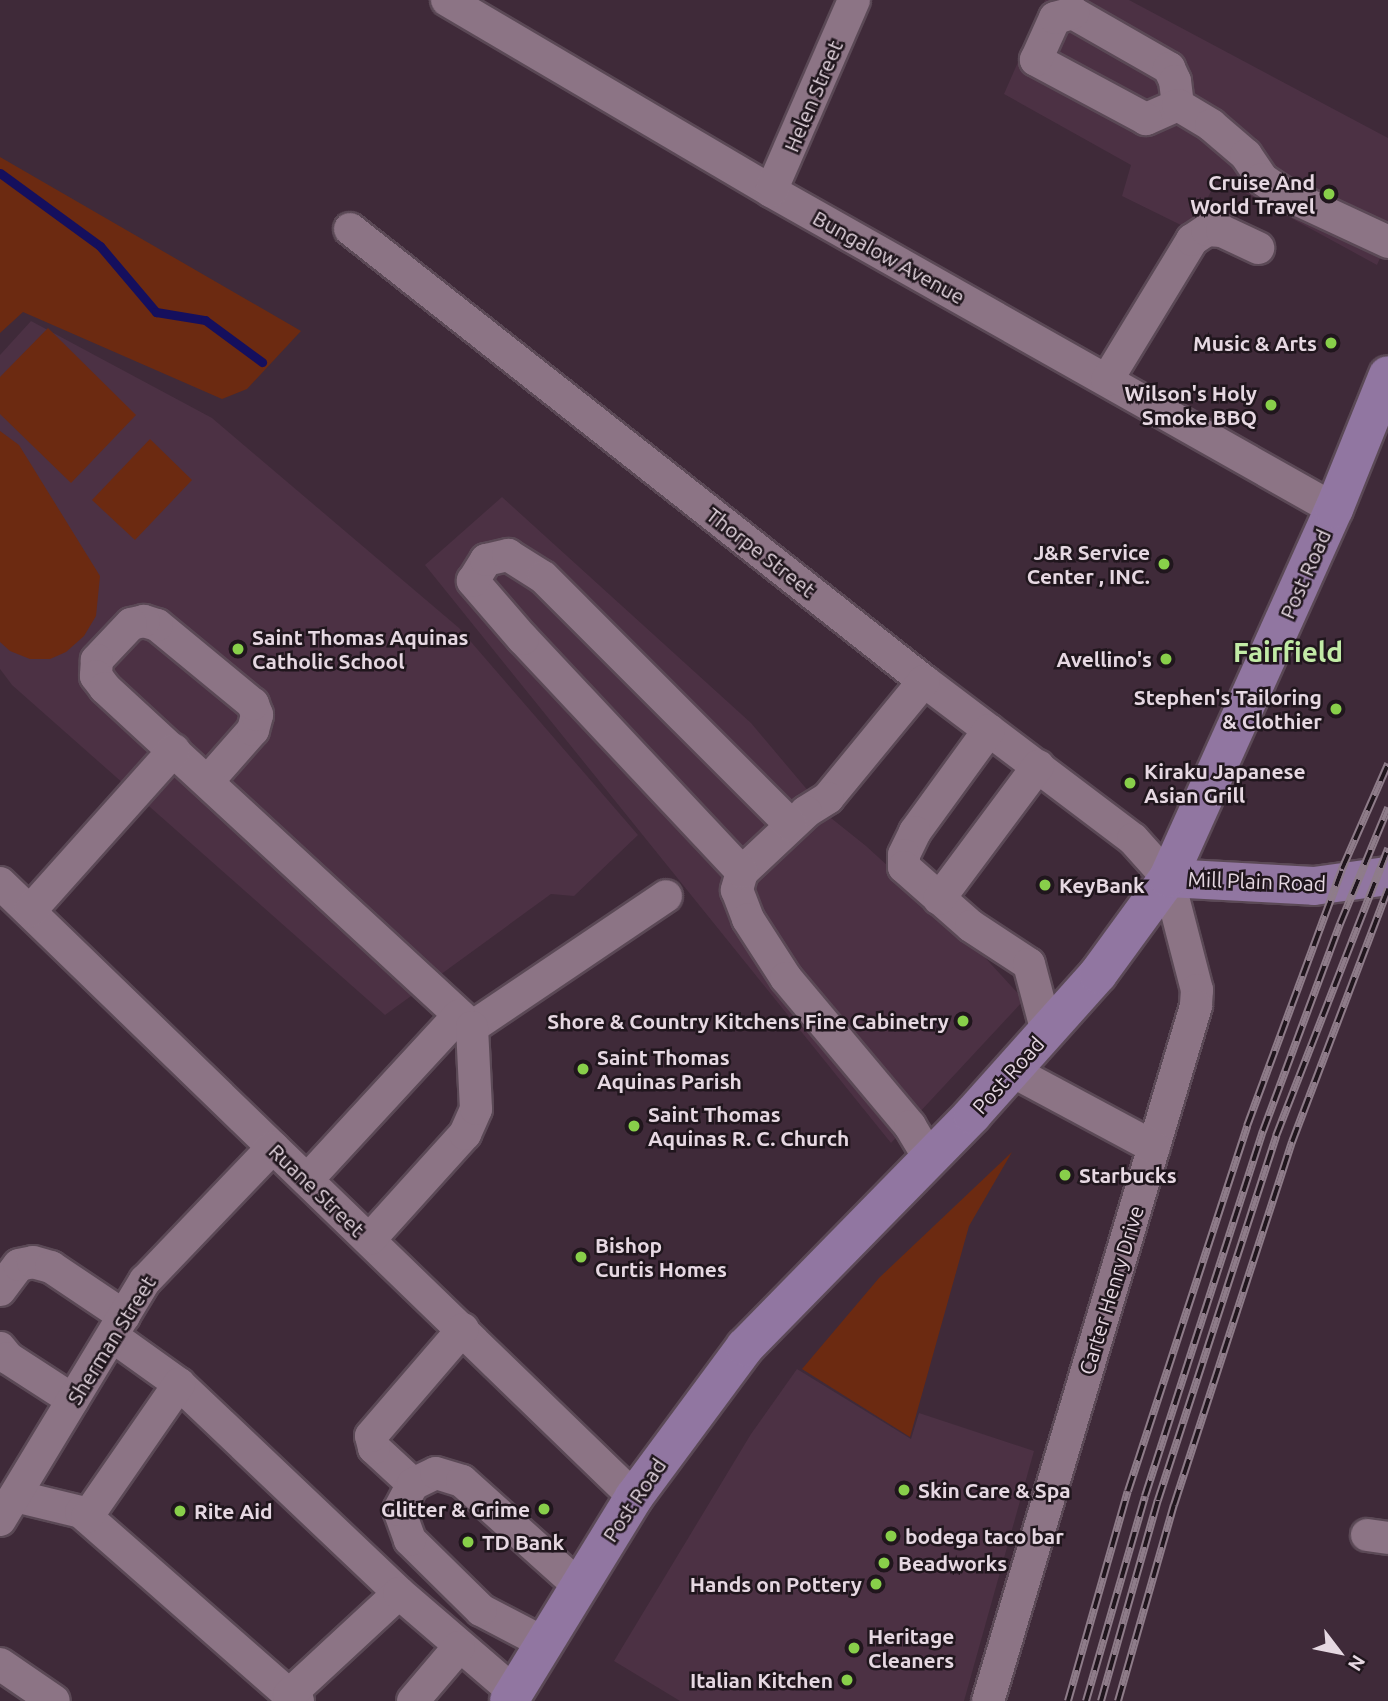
<!DOCTYPE html>
<style>
body{margin:0}
#map{position:relative;width:1388px;height:1701px;overflow:hidden;background:#3f2a39;font-family:Ubuntu,sans-serif}
div>[style]{position:absolute}
[style*='--x']{left:calc(var(--x)*1px);top:calc(var(--y)*1px);width:calc(var(--w)*1px);rotate:calc(var(--a)*1deg)}
.built>*{inset:0;background:#4c3144}
.green>*{inset:0;background:#6c2a11}
.stream>*{height:9px;margin:-4.5px;padding:0 4.5px;transform-origin:4.5px;border-radius:4.5px;background:#150f5d}
.roads{filter:drop-shadow(2px 0 #5b4956) drop-shadow(-2px 0 #5b4956) drop-shadow(0 2px #5b4956) drop-shadow(0 -2px #5b4956)}
.minor>*{height:32px;margin:-16px;padding:0 16px;transform-origin:16px;border-radius:16px;background:#8c7485}
.major>*{height:38px;margin:-19px;padding:0 19px;transform-origin:19px;border-radius:19px;background:#9176a1}
.rail>*{height:8px;margin-top:-4px;transform-origin:0;background:repeating-linear-gradient(90deg,#20161d 0 16px,#8e7c89 0 32px);box-sizing:border-box;border-block:2px solid #8e7c89}
.dots>*{width:19px;height:19px;translate:-50% -50%;box-sizing:border-box;border:4px solid #20161d;border-radius:50%}
span{translate:-50% -50%;white-space:nowrap;text-align:center;line-height:1.15;-webkit-text-stroke:5px #20161d;paint-order:stroke}
.street-label{font-size:21px;color:#e6d8e2}
.poi-label{font-size:21px;color:#e6d8e2;font-weight:700}
.right{translate:-100% -50%;text-align:right}
.left{translate:0 -50%;text-align:left}
.district-label{font-size:28px;color:#c2eba6;font-weight:700}
.north{position:absolute;left:1304px;top:1617px;width:70px;height:70px;-webkit-text-stroke:5px #20161d;paint-order:stroke;rotate:122deg;font-size:19px;font-weight:700;line-height:28px;text-align:center;color:#e6d8e2}
.north::after{content:'';display:block;margin:auto;width:24px;height:32px;background:#e6d8e2;clip-path:polygon(50% 0,100% 100%,50% 72%,0 100%)}
</style>
<div id="map">
<div class="built">
<i style="clip-path:polygon(1045px 0,1129px 0,1388px 138px,1388px 240px,1377px 265px,1218px 178px,1191px 230px,1122px 196px,1131px 165px,1004px 94px)"></i>
<i style="clip-path:polygon(31px 321px,212px 418px,459px 628px,638px 835px,574px 896px,551px 894px,385px 1015px,12px 685px,0 669px,0 355px)"></i>
<i style="clip-path:polygon(502px 497px,751px 723px,831px 818px,866px 846px,969px 940px,1024px 1000px,891px 1143px,425px 565px)"></i>
<i style="clip-path:polygon(797px 1369px,911px 1439px,919px 1413px,1034px 1451px,964px 1701px,680px 1701px,614px 1661px,751px 1434px)"></i>
</div>
<div class="green">
<i style="clip-path:polygon(0 157px,301px 331px,247px 389px,222px 399px,23px 312px,0 333px)"></i>
<i style="clip-path:polygon(48px 328px,136px 415px,71px 483px,0 414px,0 377px)"></i>
<i style="clip-path:polygon(0 431px,19px 445px,100px 576px,96px 616px,84px 636px,66px 652px,50px 659px,30px 659px,10px 651px,0 642px)"></i>
<i style="clip-path:polygon(150px 439px,192px 480px,135px 540px,92px 500px)"></i>
<i style="clip-path:polygon(1012px 1152px,969px 1226px,910px 1437px,802px 1369px,879px 1278px)"></i>
</div>
<div class="stream">
<i style="--x:0;--y:173;--w:124;--a:36.1"></i>
<i style="--x:100;--y:246;--w:87;--a:49.7"></i>
<i style="--x:156;--y:312;--w:50;--a:9.3"></i>
<i style="--x:205;--y:320;--w:71;--a:36.4"></i>
</div>
<div class="roads">
<div class="minor">
<i style="--x:447;--y:0;--w:376;--a:30.5"></i>
<i style="--x:771;--y:191;--w:647;--a:29.46"></i>
<i style="--x:1073;--y:13;--w:111;--a:29.8"></i>
<i style="--x:1169;--y:68;--w:14;--a:65"></i>
<i style="--x:1175;--y:81;--w:24;--a:83"></i>
<i style="--x:1178;--y:105;--w:35;--a:156"></i>
<i style="--x:1146;--y:119;--w:125;--a:-151.8"></i>
<i style="--x:1036;--y:60;--w:46;--a:-65.7"></i>
<i style="--x:1055;--y:18;--w:19;--a:-16"></i>
<i style="--x:1178;--y:105;--w:39;--a:31"></i>
<i style="--x:1211;--y:125;--w:46;--a:40.6"></i>
<i style="--x:1246;--y:155;--w:29;--a:56"></i>
<i style="--x:1262;--y:179;--w:23;--a:34"></i>
<i style="--x:1281;--y:192;--w:118;--a:25"></i>
<i style="--x:771;--y:191;--w:208;--a:-66.5"></i>
<i style="--x:350;--y:229;--w:731;--a:38.22"></i>
<i style="--x:924;--y:681;--w:262;--a:37.1"></i>
<i style="--x:1133;--y:839;--w:52;--a:48.1"></i>
<i style="--x:1168;--y:878;--w:116;--a:75.5"></i>
<i style="--x:1197;--y:990;--w:16;--a:94"></i>
<i style="--x:1196;--y:1006;--w:725;--a:106.66"></i>
<i style="--x:1107;--y:380;--w:164;--a:-58.7"></i>
<i style="--x:1192;--y:240;--w:18;--a:-34"></i>
<i style="--x:1207;--y:230;--w:15;--a:4"></i>
<i style="--x:1222;--y:231;--w:40;--a:25"></i>
<i style="--x:924;--y:681;--w:151;--a:129.4"></i>
<i style="--x:828;--y:798;--w:26;--a:148"></i>
<i style="--x:806;--y:812;--w:88;--a:136.8"></i>
<i style="--x:742;--y:872;--w:19;--a:106"></i>
<i style="--x:737;--y:890;--w:31;--a:69"></i>
<i style="--x:748;--y:919;--w:70;--a:57.2"></i>
<i style="--x:786;--y:978;--w:193;--a:50"></i>
<i style="--x:910;--y:1126;--w:39;--a:59"></i>
<i style="--x:989;--y:730;--w:126;--a:126"></i>
<i style="--x:915;--y:832;--w:25;--a:116"></i>
<i style="--x:904;--y:855;--w:12;--a:90"></i>
<i style="--x:904;--y:867;--w:89;--a:41.4"></i>
<i style="--x:971;--y:926;--w:69;--a:33.2"></i>
<i style="--x:1029;--y:964;--w:70;--a:75.2"></i>
<i style="--x:208;--y:781;--w:68;--a:-48.6"></i>
<i style="--x:253;--y:730;--w:16;--a:-75"></i>
<i style="--x:257;--y:715;--w:12;--a:-110"></i>
<i style="--x:253;--y:704;--w:124;--a:-140.5"></i>
<i style="--x:157;--y:625;--w:14;--a:-163"></i>
<i style="--x:144;--y:621;--w:13;--a:167"></i>
<i style="--x:131;--y:624;--w:50;--a:133.4"></i>
<i style="--x:97;--y:660;--w:16;--a:94"></i>
<i style="--x:96;--y:676;--w:15;--a:53"></i>
<i style="--x:105;--y:688;--w:500;--a:42.7"></i>
<i style="--x:472;--y:1027;--w:234;--a:-34"></i>
<i style="--x:742;--y:872;--w:320;--a:-133.2"></i>
<i style="--x:523;--y:639;--w:77;--a:-130.8"></i>
<i style="--x:473;--y:581;--w:25;--a:-58"></i>
<i style="--x:486;--y:560;--w:23;--a:-13"></i>
<i style="--x:508;--y:555;--w:41;--a:32.2"></i>
<i style="--x:543;--y:577;--w:351;--a:45"></i>
<i style="--x:0;--y:883;--w:883;--a:44.08"></i>
<i style="--x:939;--y:899;--w:166;--a:-53.3"></i>
<i style="--x:30;--y:911;--w:216;--a:-48.2"></i>
<i style="--x:1012;--y:1071;--w:161;--a:28.2"></i>
<i style="--x:307;--y:1180;--w:224;--a:-47.3"></i>
<i style="--x:370;--y:1239;--w:142;--a:-47.9"></i>
<i style="--x:465;--y:1134;--w:27;--a:-66"></i>
<i style="--x:476;--y:1109;--w:82;--a:-92.8"></i>
<i style="--x:0;--y:1290;--w:31;--a:-53"></i>
<i style="--x:19;--y:1265;--w:14;--a:-12"></i>
<i style="--x:33;--y:1262;--w:19;--a:16"></i>
<i style="--x:51;--y:1267;--w:88;--a:33.9"></i>
<i style="--x:112;--y:1336;--w:82;--a:35.6"></i>
<i style="--x:179;--y:1384;--w:303;--a:43.5"></i>
<i style="--x:0;--y:1348;--w:13;--a:51"></i>
<i style="--x:8;--y:1358;--w:77;--a:32.9"></i>
<i style="--x:413;--y:1484;--w:53;--a:-137.3"></i>
<i style="--x:374;--y:1448;--w:12;--a:-104"></i>
<i style="--x:371;--y:1436;--w:141;--a:-49.3"></i>
<i style="--x:15;--y:1496;--w:68;--a:13.6"></i>
<i style="--x:81;--y:1512;--w:277;--a:41.3"></i>
<i style="--x:87;--y:1517;--w:162;--a:-55.3"></i>
<i style="--x:0;--y:1520;--w:280;--a:-58.8"></i>
<i style="--x:145;--y:1281;--w:185;--a:-46.3"></i>
<i style="--x:1367;--y:1535;--w:21;--a:8"></i>
<i style="--x:544;--y:1643;--w:71;--a:-152.4"></i>
<i style="--x:481;--y:1610;--w:100;--a:-135.4"></i>
<i style="--x:410;--y:1540;--w:32;--a:-110"></i>
<i style="--x:399;--y:1510;--w:30;--a:-62"></i>
<i style="--x:413;--y:1484;--w:25;--a:-26"></i>
<i style="--x:436;--y:1473;--w:27;--a:17"></i>
<i style="--x:462;--y:1481;--w:157;--a:41.9"></i>
<i style="--x:0;--y:1664;--w:65;--a:34.4"></i>
<i style="--x:298;--y:1701;--w:11;--a:-146"></i>
<i style="--x:289;--y:1695;--w:150;--a:-42.8"></i>
<i style="--x:399;--y:1593;--w:152;--a:40.7"></i>
<i style="--x:413;--y:1701;--w:71;--a:-49.6"></i>
</div>
<div class="major">
<i style="--x:1168;--y:878;--w:146;--a:3.1"></i>
<i style="--x:1314;--y:886;--w:75;--a:-7.7"></i>
<i style="--x:509;--y:1701;--w:239;--a:-58.5"></i>
<i style="--x:634;--y:1497;--w:187;--a:-53.5"></i>
<i style="--x:745;--y:1347;--w:325;--a:-45.6"></i>
<i style="--x:972;--y:1115;--w:189;--a:-48.2"></i>
<i style="--x:1098;--y:974;--w:119;--a:-53.9"></i>
<i style="--x:1168;--y:878;--w:405;--a:-65.8"></i>
<i style="--x:1334;--y:509;--w:144;--a:-68.1"></i>
</div>
</div>
<div class="rail">
<i style="--x:1068;--y:1701;--w:218;--a:-74.1"></i>
<i style="--x:1128;--y:1491;--w:384;--a:-71.9"></i>
<i style="--x:1247;--y:1126;--w:274;--a:-69.7"></i>
<i style="--x:1342;--y:869;--w:115;--a:-66.3"></i>
<i style="--x:1086;--y:1701;--w:213;--a:-73.9"></i>
<i style="--x:1145;--y:1496;--w:384;--a:-72.1"></i>
<i style="--x:1263;--y:1131;--w:221;--a:-69.6"></i>
<i style="--x:1340;--y:924;--w:126;--a:-67.5"></i>
<i style="--x:1101;--y:1701;--w:209;--a:-74.2"></i>
<i style="--x:1158;--y:1500;--w:383;--a:-72"></i>
<i style="--x:1276;--y:1136;--w:309;--a:-68.7"></i>
<i style="--x:1118;--y:1701;--w:204;--a:-74.1"></i>
<i style="--x:1174;--y:1505;--w:382;--a:-72"></i>
<i style="--x:1292;--y:1142;--w:271;--a:-69.2"></i>
</div>
<div class="dots">
<i style="left:1329px;top:194px;background:#88cf4a"></i>
<i style="left:1331px;top:343px;background:#88cf4a"></i>
<i style="left:1271px;top:405px;background:#88cf4a"></i>
<i style="left:1164px;top:564px;background:#88cf4a"></i>
<i style="left:238px;top:649px;background:#88cf4a"></i>
<i style="left:1166px;top:659px;background:#88cf4a"></i>
<i style="left:1336px;top:709px;background:#88cf4a"></i>
<i style="left:1130px;top:783px;background:#88cf4a"></i>
<i style="left:1045px;top:885px;background:#88cf4a"></i>
<i style="left:963px;top:1021px;background:#88cf4a"></i>
<i style="left:583px;top:1069px;background:#88cf4a"></i>
<i style="left:634px;top:1126px;background:#88cf4a"></i>
<i style="left:1065px;top:1175px;background:#88cf4a"></i>
<i style="left:581px;top:1257px;background:#88cf4a"></i>
<i style="left:904px;top:1490px;background:#88cf4a"></i>
<i style="left:544px;top:1509px;background:#88cf4a"></i>
<i style="left:180px;top:1511px;background:#88cf4a"></i>
<i style="left:891px;top:1536px;background:#88cf4a"></i>
<i style="left:468px;top:1542px;background:#88cf4a"></i>
<i style="left:884px;top:1563px;background:#88cf4a"></i>
<i style="left:876px;top:1584px;background:#88cf4a"></i>
<i style="left:854px;top:1648px;background:#88cf4a"></i>
<i style="left:847px;top:1680px;background:#88cf4a"></i>
</div>
<div class="street-label">
<span style="left:813px;top:96px;rotate:-67deg">Helen Street</span>
<span style="left:889px;top:257px;rotate:29deg">Bungalow Avenue</span>
<span style="left:761px;top:552px;rotate:38deg">Thorpe Street</span>
<span style="left:1305px;top:574px;rotate:-66deg">Post Road</span>
<span style="left:1257px;top:881px;rotate:2deg">Mill Plain Road</span>
<span style="left:1008px;top:1075px;rotate:-48deg">Post Road</span>
<span style="left:317px;top:1190px;rotate:44deg">Ruane Street</span>
<span style="left:1111px;top:1290px;rotate:-73deg">Carter Henry Drive</span>
<span style="left:111px;top:1340px;rotate:-58deg">Sherman Street</span>
<span style="left:634px;top:1500px;rotate:-56deg">Post Road</span>
</div>
<div class="poi-label">
<span class="right" style="left:1315px;top:194px">Cruise And<br>World Travel</span>
<span class="right" style="left:1317px;top:343px">Music &amp; Arts</span>
<span class="right" style="left:1257px;top:405px">Wilson's Holy<br>Smoke BBQ</span>
<span class="right" style="left:1150px;top:564px">J&amp;R Service<br>Center , INC.</span>
<span class="left" style="left:252px;top:649px">Saint Thomas Aquinas<br>Catholic School</span>
<span class="right" style="left:1152px;top:659px">Avellino's</span>
<span class="right" style="left:1322px;top:709px">Stephen's Tailoring<br>&amp; Clothier</span>
<span class="left" style="left:1144px;top:783px">Kiraku Japanese<br>Asian Grill</span>
<span class="left" style="left:1059px;top:885px">KeyBank</span>
<span class="right" style="left:949px;top:1021px">Shore &amp; Country Kitchens Fine Cabinetry</span>
<span class="left" style="left:597px;top:1069px">Saint Thomas<br>Aquinas Parish</span>
<span class="left" style="left:648px;top:1126px">Saint Thomas<br>Aquinas R. C. Church</span>
<span class="left" style="left:1079px;top:1175px">Starbucks</span>
<span class="left" style="left:595px;top:1257px">Bishop<br>Curtis Homes</span>
<span class="left" style="left:918px;top:1490px">Skin Care &amp; Spa</span>
<span class="right" style="left:530px;top:1509px">Glitter &amp; Grime</span>
<span class="left" style="left:194px;top:1511px">Rite Aid</span>
<span class="left" style="left:905px;top:1536px">bodega taco bar</span>
<span class="left" style="left:482px;top:1542px">TD Bank</span>
<span class="left" style="left:898px;top:1563px">Beadworks</span>
<span class="right" style="left:862px;top:1584px">Hands on Pottery</span>
<span class="left" style="left:868px;top:1648px">Heritage<br>Cleaners</span>
<span class="right" style="left:833px;top:1680px">Italian Kitchen</span>
</div>
<div class="district-label">
<span style="left:1288px;top:652px">Fairfield</span>
</div>
<div class="north">N</div>
</div>
